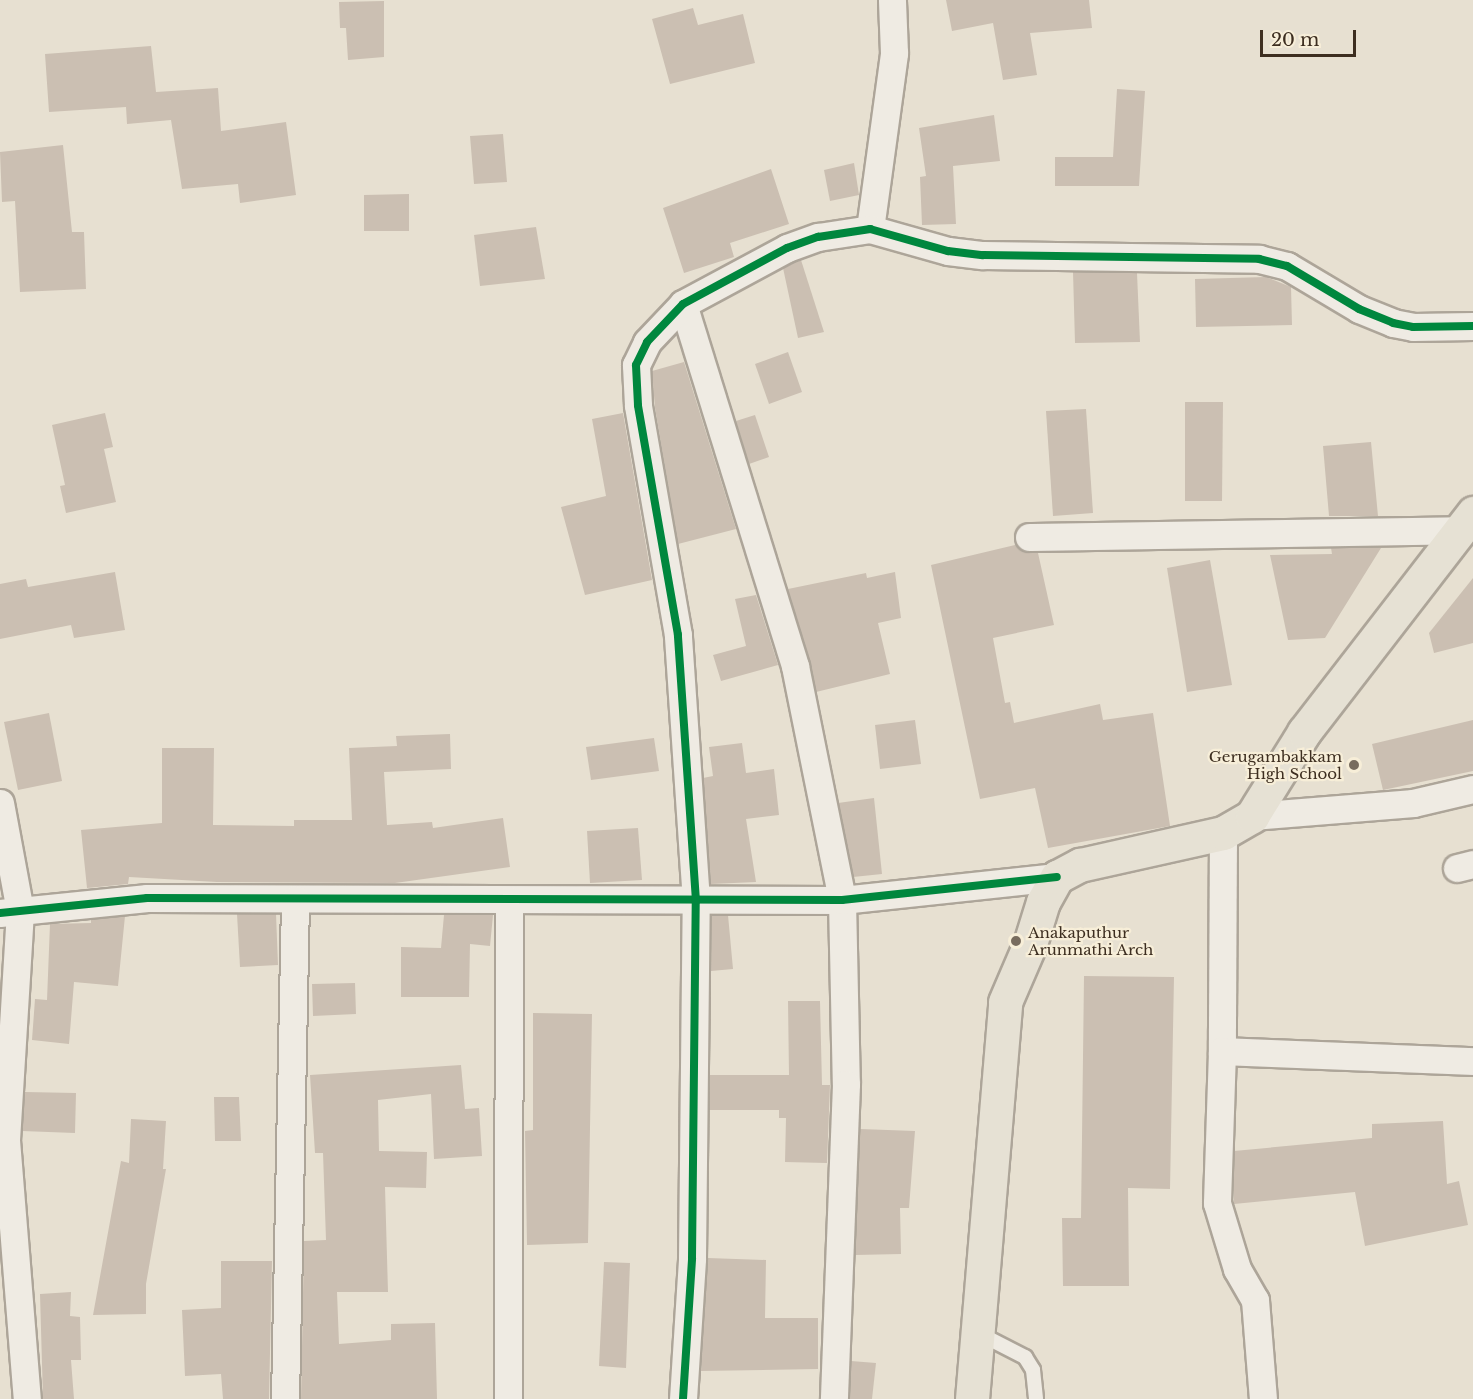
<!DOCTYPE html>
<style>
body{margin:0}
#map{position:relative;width:1473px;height:1399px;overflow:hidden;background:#e7e0d1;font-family:"Libre Baskerville",serif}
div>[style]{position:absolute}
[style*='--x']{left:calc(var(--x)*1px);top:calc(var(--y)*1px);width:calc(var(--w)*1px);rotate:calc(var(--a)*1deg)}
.building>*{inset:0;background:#cbbfb2}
.roads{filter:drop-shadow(2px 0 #ada599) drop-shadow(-2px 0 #ada599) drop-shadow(0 2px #ada599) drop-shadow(0 -2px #ada599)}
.service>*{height:14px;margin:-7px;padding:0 7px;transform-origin:7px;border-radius:7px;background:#efebe3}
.minor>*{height:27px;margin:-13.5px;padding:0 13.5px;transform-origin:13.5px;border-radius:13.5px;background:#efebe3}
.primary>*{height:33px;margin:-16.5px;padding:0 16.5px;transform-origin:16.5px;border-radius:16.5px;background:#e6e1d4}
.cycleway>*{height:8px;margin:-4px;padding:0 4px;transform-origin:4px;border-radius:4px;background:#00873e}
.dots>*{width:16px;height:16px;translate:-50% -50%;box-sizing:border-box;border:3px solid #f7eed8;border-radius:50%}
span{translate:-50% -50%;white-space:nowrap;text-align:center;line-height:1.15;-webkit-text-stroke:4.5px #f7eed8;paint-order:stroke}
.poi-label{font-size:15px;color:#3d2e20}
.right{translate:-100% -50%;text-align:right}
.left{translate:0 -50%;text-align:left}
.scale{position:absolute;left:1260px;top:30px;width:96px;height:27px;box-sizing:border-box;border:3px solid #3d2e20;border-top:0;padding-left:8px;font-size:18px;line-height:21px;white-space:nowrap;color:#3d2e20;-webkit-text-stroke:4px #f7eed8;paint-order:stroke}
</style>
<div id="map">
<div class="building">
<i style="clip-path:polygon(946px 0,1089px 0,1092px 28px,1030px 33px,1037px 75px,1003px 80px,993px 23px,952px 31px)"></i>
<i style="clip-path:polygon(384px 1px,384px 57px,348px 60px,346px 28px,340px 28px,339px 2px)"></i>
<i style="clip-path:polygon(693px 8px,698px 25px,743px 14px,755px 63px,670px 84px,652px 19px)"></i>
<i style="clip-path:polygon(151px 46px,156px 92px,218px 88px,221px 131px,286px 122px,296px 195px,240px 203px,238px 184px,182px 189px,171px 120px,127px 124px,126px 107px,49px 112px,45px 54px)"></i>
<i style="clip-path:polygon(1117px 89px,1145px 91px,1139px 186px,1055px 186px,1055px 157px,1113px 157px)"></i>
<i style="clip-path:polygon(994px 115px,1000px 161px,953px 166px,956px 224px,922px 225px,920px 177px,926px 176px,919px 128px)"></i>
<i style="clip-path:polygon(503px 134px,507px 182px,474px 184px,470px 136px)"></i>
<i style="clip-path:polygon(63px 145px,72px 232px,84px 232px,86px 289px,20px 292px,15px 201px,2px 202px,0 152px)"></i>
<i style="clip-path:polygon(854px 163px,859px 195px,830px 201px,824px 170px)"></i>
<i style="clip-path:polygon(771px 169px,789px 224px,730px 243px,734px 257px,684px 273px,663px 208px)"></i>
<i style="clip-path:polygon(409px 194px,409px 231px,364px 231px,364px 195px)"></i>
<i style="clip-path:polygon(536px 227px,545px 279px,480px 286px,474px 235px)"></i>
<i style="clip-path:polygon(801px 260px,824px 332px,798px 338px,783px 268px)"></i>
<i style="clip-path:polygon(1073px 272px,1137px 273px,1140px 342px,1075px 343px)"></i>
<i style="clip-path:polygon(1266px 277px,1291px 287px,1292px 325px,1196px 327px,1195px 279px)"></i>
<i style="clip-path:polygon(788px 352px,802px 392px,769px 404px,755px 364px)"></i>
<i style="clip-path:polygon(684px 362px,736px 529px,678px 544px,655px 408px,652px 371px)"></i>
<i style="clip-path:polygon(1185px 402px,1223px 402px,1222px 501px,1185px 501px)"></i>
<i style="clip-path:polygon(1086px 409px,1093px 513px,1053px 516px,1046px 411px)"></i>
<i style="clip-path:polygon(105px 413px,113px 447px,104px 449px,116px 502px,66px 513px,60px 486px,65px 485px,52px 425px)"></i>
<i style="clip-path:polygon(623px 413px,652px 580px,585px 595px,561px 507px,606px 496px,592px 419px)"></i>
<i style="clip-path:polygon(755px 415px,769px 457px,749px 464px,736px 421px)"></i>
<i style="clip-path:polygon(1371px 442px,1378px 516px,1329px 516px,1323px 446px)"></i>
<i style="clip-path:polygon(1015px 545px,1022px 551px,1038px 553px,1054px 625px,993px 638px,1005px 703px,1010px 702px,1014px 723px,1100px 704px,1103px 720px,1153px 713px,1170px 826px,1048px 848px,1035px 788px,980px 799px,931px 565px)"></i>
<i style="clip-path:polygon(1331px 548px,1381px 548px,1325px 638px,1288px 640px,1270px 555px,1332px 554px)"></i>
<i style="clip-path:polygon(1210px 560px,1232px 685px,1187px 692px,1167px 568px)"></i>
<i style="clip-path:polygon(115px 572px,125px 630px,74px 638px,71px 625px,0 639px,0 584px,26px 579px,28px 587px)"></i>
<i style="clip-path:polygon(895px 572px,901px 618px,878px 623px,890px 674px,816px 692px,788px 589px,866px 573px,867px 578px)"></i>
<i style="clip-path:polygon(1473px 578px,1473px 643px,1434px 653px,1429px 633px)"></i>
<i style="clip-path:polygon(756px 595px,778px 665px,721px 681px,713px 655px,746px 646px,735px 599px)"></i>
<i style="clip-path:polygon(49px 713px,62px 781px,18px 790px,4px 722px)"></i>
<i style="clip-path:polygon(915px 720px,921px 764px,880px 769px,875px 725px)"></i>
<i style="clip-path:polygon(1473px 720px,1473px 771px,1383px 790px,1372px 744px)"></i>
<i style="clip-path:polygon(450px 734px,451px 769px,384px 772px,387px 825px,432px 822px,433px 828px,503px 818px,510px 867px,395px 883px,217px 882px,129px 877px,128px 884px,87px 888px,81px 830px,162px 823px,162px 748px,214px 748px,213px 825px,294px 826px,294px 820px,352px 820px,349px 748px,397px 746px,396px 736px)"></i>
<i style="clip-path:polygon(654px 738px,659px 771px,591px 780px,586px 747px)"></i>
<i style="clip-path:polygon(742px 743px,746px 773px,774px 769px,779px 815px,746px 819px,756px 882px,711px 884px,703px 778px,713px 776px,709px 747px)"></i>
<i style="clip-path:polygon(874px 798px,882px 874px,853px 877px,838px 803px)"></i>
<i style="clip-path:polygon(638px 828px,642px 880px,590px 883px,587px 831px)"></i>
<i style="clip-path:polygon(237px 914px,276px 914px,278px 965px,240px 967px)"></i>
<i style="clip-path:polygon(444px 915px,493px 915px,490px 946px,470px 944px,469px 997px,401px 997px,401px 947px,441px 948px)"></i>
<i style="clip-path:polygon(712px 915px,728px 915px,733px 969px,711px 971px)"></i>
<i style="clip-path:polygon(125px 916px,118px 986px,74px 982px,69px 1044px,32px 1040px,35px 999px,47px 1000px,50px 924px,91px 923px,91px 920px)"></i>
<i style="clip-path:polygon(1084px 976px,1174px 977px,1170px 1189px,1128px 1188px,1129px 1286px,1063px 1286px,1062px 1218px,1081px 1218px)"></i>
<i style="clip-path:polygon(355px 983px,356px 1014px,313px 1016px,312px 984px)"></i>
<i style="clip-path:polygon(788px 1001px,820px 1001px,822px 1085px,830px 1085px,827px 1163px,785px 1162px,786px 1118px,779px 1118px,779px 1110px,709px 1110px,710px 1075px,789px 1075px)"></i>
<i style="clip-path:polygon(533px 1013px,592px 1014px,588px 1243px,527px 1245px,525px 1131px,533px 1130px)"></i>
<i style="clip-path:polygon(461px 1065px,465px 1109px,479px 1108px,482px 1156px,434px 1159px,431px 1094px,378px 1100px,379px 1151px,427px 1152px,426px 1188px,385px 1187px,388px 1292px,337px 1292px,339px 1344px,391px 1340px,391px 1324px,435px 1323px,437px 1399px,301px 1399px,304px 1241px,326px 1240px,323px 1153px,315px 1153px,310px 1075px)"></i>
<i style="clip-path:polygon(25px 1092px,76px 1093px,75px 1133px,22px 1131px)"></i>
<i style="clip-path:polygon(214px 1097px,239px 1097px,241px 1141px,215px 1141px)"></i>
<i style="clip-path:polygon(131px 1119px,166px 1121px,163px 1169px,166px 1169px,146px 1284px,146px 1314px,93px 1315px,121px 1161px,129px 1163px)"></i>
<i style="clip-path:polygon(1443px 1121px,1447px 1184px,1459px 1181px,1468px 1225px,1365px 1246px,1355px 1192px,1234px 1204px,1234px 1151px,1372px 1138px,1372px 1124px)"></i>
<i style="clip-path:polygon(860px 1129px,915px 1131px,909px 1208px,900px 1208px,901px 1254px,855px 1255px)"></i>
<i style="clip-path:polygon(708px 1258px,766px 1260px,765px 1318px,818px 1318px,818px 1369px,701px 1371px)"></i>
<i style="clip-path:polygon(221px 1261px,272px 1261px,269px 1399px,223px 1399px,221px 1374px,185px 1376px,182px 1310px,221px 1308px)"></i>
<i style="clip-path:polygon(604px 1262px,630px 1263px,626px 1368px,599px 1366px)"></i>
<i style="clip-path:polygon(71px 1292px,70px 1316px,80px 1317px,81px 1360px,71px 1360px,74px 1399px,43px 1399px,40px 1294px)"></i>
<i style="clip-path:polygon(851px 1361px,876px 1363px,872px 1399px,850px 1399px)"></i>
</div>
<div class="roads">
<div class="service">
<i style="--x:980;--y:1334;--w:51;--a:27.1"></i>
<i style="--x:1025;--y:1357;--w:15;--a:58"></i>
<i style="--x:1033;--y:1370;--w:29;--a:84"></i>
</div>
<div class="minor">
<i style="--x:870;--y:229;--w:178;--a:-82.2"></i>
<i style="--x:894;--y:53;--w:53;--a:-92.2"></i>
<i style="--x:683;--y:304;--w:379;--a:72.8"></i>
<i style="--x:795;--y:666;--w:239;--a:78.6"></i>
<i style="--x:842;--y:900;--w:184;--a:88.8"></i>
<i style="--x:846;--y:1084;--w:315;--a:92.2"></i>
<i style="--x:1029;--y:537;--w:433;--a:-0.9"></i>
<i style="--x:0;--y:803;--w:110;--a:79.5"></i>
<i style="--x:20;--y:911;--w:229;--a:93.5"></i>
<i style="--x:6;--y:1140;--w:260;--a:85.4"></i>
<i style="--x:1252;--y:816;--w:162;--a:-4.6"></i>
<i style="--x:1413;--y:803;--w:62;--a:-13.1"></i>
<i style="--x:1223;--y:833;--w:218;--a:90.3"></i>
<i style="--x:1222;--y:1051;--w:251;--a:2.3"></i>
<i style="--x:1457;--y:868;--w:16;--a:-14"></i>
<i style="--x:0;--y:913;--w:148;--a:-5.8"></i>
<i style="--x:147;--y:898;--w:695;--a:0.16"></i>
<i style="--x:842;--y:900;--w:216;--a:-6.1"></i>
<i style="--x:1222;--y:1051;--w:152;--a:91.9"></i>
<i style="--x:1217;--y:1203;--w:69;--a:73.1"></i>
<i style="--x:1237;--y:1269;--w:36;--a:60"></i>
<i style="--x:1255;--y:1300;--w:99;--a:85.4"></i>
<i style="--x:285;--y:1399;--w:500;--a:-88.85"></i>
<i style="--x:508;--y:1399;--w:499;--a:-89.9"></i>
<i style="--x:683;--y:1399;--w:141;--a:-86.3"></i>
<i style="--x:692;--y:1258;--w:357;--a:-89.4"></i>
<i style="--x:696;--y:901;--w:267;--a:-93.9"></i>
<i style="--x:678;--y:635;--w:233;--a:-99.9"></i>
<i style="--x:638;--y:405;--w:40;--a:-92.9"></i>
<i style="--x:636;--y:365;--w:25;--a:-64"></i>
<i style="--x:647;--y:342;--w:52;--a:-46.5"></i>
<i style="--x:683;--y:304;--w:118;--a:-28.3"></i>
<i style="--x:787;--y:248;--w:33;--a:-20"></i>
<i style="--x:818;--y:237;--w:53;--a:-8.7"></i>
<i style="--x:870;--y:229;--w:81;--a:15.8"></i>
<i style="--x:948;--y:251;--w:35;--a:7"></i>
<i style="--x:983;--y:255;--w:276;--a:0.8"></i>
<i style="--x:1259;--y:259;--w:29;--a:14"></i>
<i style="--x:1287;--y:266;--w:84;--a:30.8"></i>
<i style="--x:1359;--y:309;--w:37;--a:22"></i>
<i style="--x:1393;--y:323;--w:20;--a:11"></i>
<i style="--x:1413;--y:327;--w:60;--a:-1"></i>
</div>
<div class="primary">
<i style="--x:972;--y:1399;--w:398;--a:-85.2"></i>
<i style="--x:1005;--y:1002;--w:63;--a:-66.7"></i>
<i style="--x:1030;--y:944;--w:44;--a:-72.8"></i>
<i style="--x:1043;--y:902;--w:29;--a:-61"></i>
<i style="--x:1057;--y:877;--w:26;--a:-28"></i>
<i style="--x:1080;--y:865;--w:147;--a:-12.6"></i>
<i style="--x:1223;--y:833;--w:34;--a:-30"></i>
<i style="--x:1252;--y:816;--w:99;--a:-58.2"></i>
<i style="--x:1304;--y:732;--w:277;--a:-52.3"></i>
</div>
</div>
<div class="cycleway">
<i style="--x:0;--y:913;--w:148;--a:-5.8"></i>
<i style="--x:147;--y:898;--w:695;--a:0.16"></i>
<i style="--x:842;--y:900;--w:216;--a:-6.1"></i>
<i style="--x:683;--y:1399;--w:141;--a:-86.3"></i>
<i style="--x:692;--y:1258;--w:357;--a:-89.4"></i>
<i style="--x:696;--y:901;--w:267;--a:-93.9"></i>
<i style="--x:678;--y:635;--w:233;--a:-99.9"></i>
<i style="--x:638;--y:405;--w:40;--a:-92.9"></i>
<i style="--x:636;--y:365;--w:25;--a:-64"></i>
<i style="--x:647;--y:342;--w:52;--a:-46.5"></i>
<i style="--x:683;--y:304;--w:118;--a:-28.3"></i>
<i style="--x:787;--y:248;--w:33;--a:-20"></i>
<i style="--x:818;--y:237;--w:53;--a:-8.7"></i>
<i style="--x:870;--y:229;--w:81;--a:15.8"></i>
<i style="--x:948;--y:251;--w:35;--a:7"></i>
<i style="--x:983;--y:255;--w:276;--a:0.8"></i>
<i style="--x:1259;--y:259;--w:29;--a:14"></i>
<i style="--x:1287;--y:266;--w:84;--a:30.8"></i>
<i style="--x:1359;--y:309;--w:37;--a:22"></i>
<i style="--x:1393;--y:323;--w:20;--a:11"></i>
<i style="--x:1413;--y:327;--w:60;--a:-1"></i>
</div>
<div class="dots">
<i style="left:1354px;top:765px;background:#786c5e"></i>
<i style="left:1016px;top:941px;background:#786c5e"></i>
</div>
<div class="poi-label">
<span class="right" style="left:1342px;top:765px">Gerugambakkam<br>High School</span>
<span class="left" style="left:1028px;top:941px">Anakaputhur<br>Arunmathi Arch</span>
</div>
<div class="scale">20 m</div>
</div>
